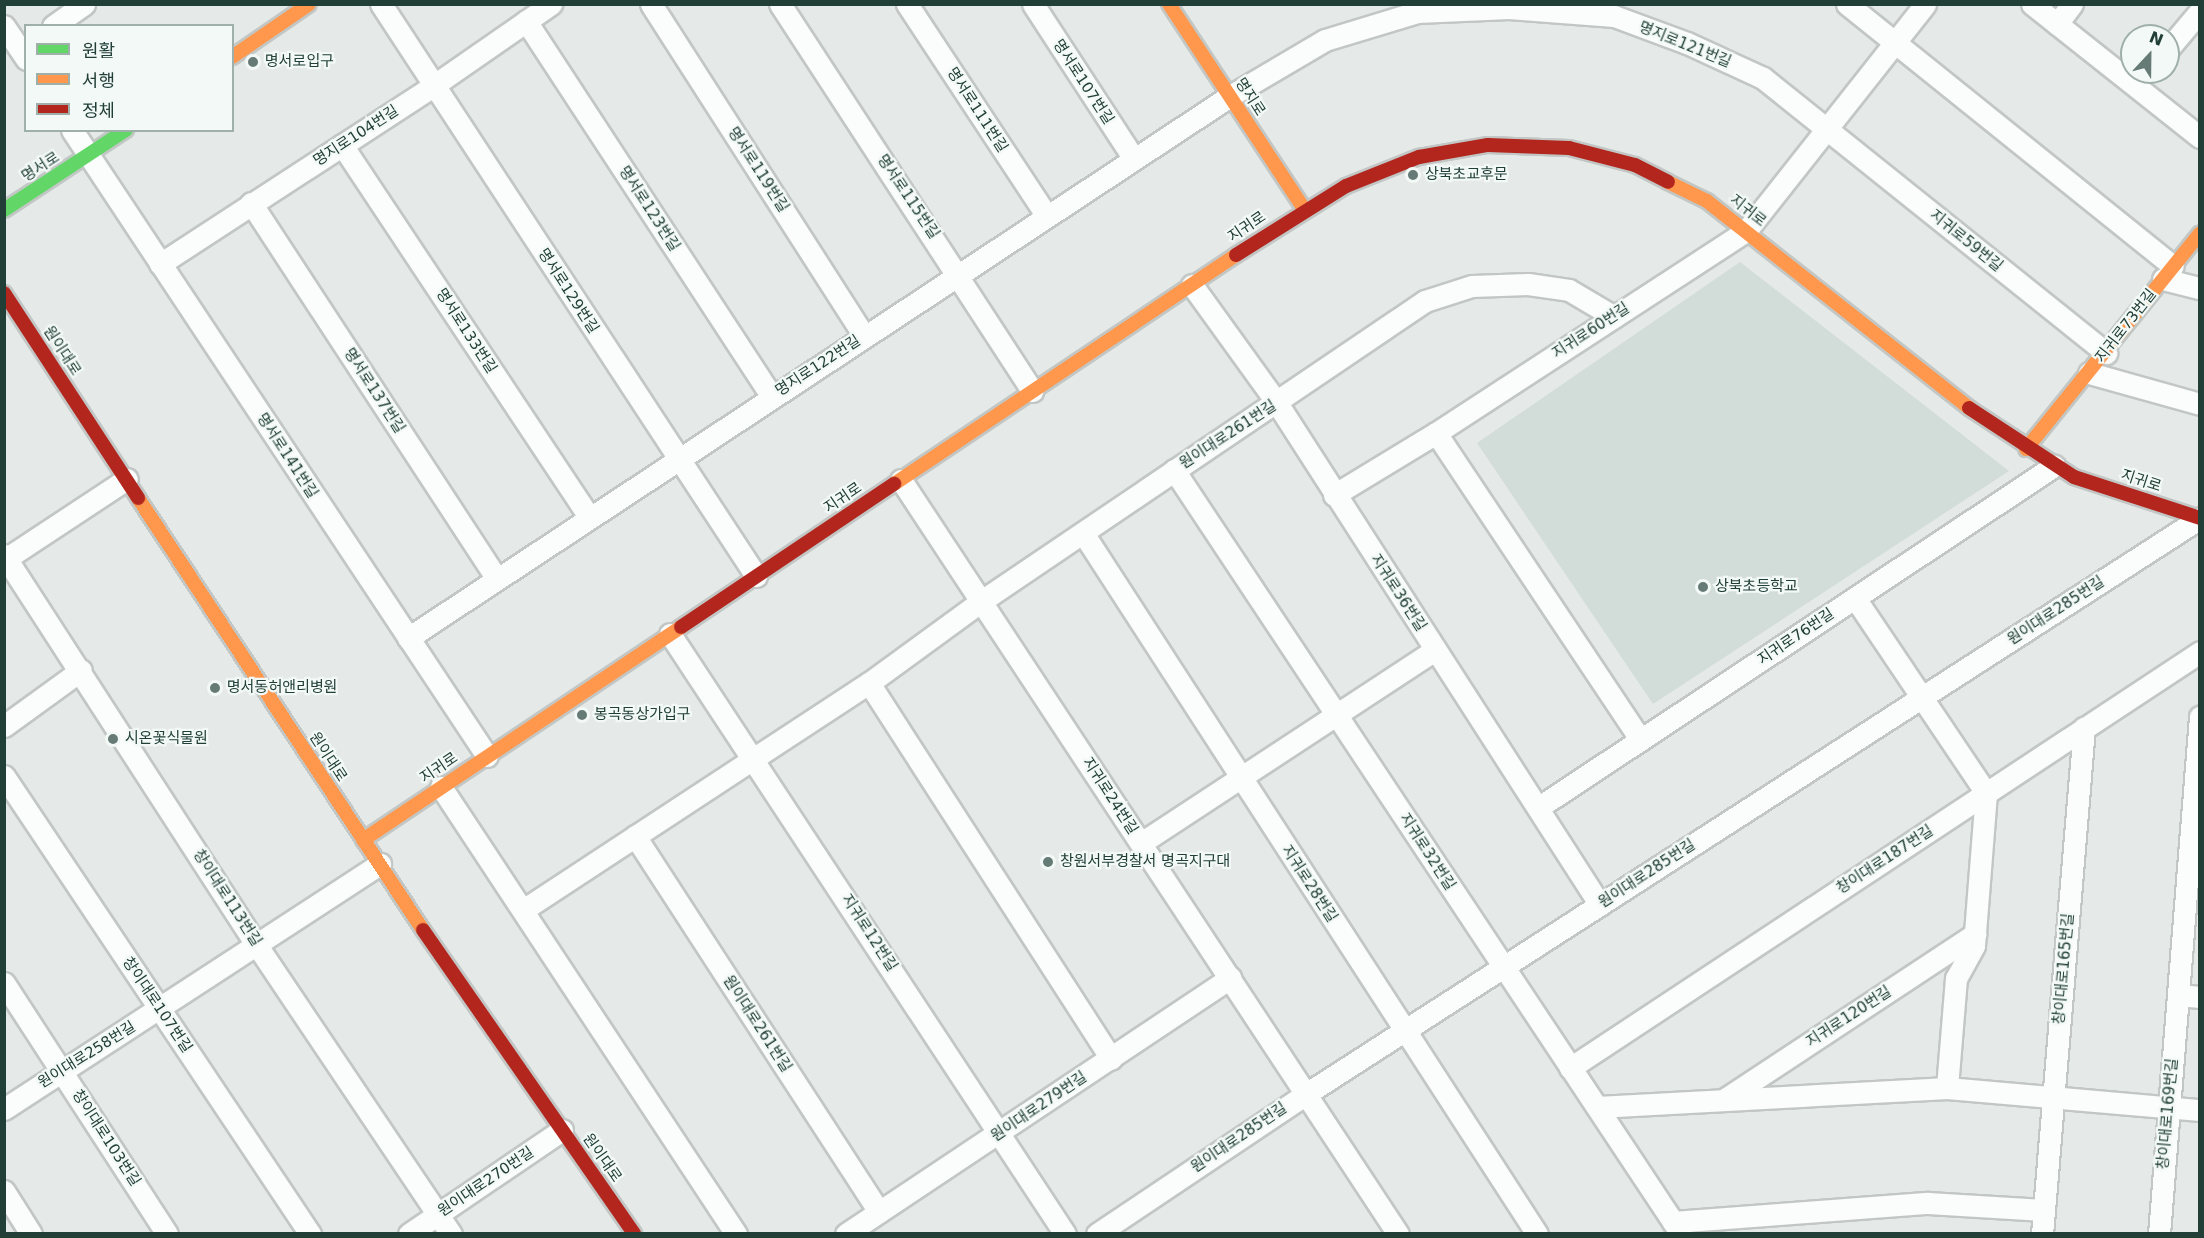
<!DOCTYPE html>
<meta charset="utf-8">
<style>
body{margin:0}
#map{position:relative;width:2204px;height:1238px;overflow:hidden;background:#e5eae8;font-family:"DejaVu Sans","Noto Sans KR",sans-serif}
div>[style]{position:absolute}
[style*='--x']{left:calc(var(--x)*1px);top:calc(var(--y)*1px);width:calc(var(--w)*1px);rotate:calc(var(--a)*1deg)}
.built>*{inset:0;background:#d2dcd8}
.roads{filter:drop-shadow(2px 0 #c2c7c5) drop-shadow(-2px 0 #c2c7c5) drop-shadow(0 2px #c2c7c5) drop-shadow(0 -2px #c2c7c5)}
.street>*{height:21px;margin:-10.5px;padding:0 10.5px;transform-origin:10.5px;border-radius:10.5px;background:#fbfcfc}
.fast>*{height:14px;margin:-7px;padding:0 7px;transform-origin:7px;border-radius:7px;background:#63d668}
.slow>*{height:14px;margin:-7px;padding:0 7px;transform-origin:7px;border-radius:7px;background:#ff974d}
.jam>*{height:14px;margin:-7px;padding:0 7px;transform-origin:7px;border-radius:7px;background:#b3261e}
.dots>*{width:16px;height:16px;translate:-50% -50%;box-sizing:border-box;border:3px solid #f3f9f6;border-radius:50%}
span{translate:-50% -50%;white-space:nowrap;text-align:center;line-height:1.15;-webkit-text-stroke:4.5px #f3f9f6;paint-order:stroke}
.street-label{font-size:15px;color:#213f37}
.poi-label{font-size:15px;color:#213f37}
.left{translate:0 -50%;text-align:left}
.frame{position:absolute;inset:0;border:6px solid #213f37;pointer-events:none}
.legend{position:absolute;left:24px;top:24px;width:210px;height:108px;box-sizing:border-box;background:#f3f9f6;border:2px solid #9fafaa;margin:0;padding:8px 10px;list-style:none;font-size:18px;color:#213f37}
.legend li{display:flex;align-items:center;gap:12px;height:30px}
.legend b{width:30px;border:2px solid #9fafaa}
.north{position:absolute;left:2120px;top:24px;width:60px;height:60px;box-sizing:border-box;background:#f3f9f6;border:2px solid #9fafaa;border-radius:50%;rotate:22deg;font-size:16px;font-weight:700;line-height:24px;text-align:center;color:#213f37}
.north::after{content:'';display:block;margin:auto;width:21px;height:27px;background:#667b75;clip-path:polygon(50% 0,100% 100%,50% 72%,0 100%)}
</style>
<div id="map">
<div class="built">
<i style="clip-path:polygon(1740px 262px,2009px 471px,1653px 704px,1477px 443px)"></i>
</div>
<div class="roads">
<div class="street">
<i style="--x:381;--y:4;--w:684;--a:56.75"></i>
<i style="--x:651;--y:4;--w:394;--a:57.3"></i>
<i style="--x:780;--y:4;--w:462;--a:56.9"></i>
<i style="--x:907;--y:4;--w:254;--a:56.6"></i>
<i style="--x:1033;--y:4;--w:185;--a:56.9"></i>
<i style="--x:1847;--y:4;--w:418;--a:38.8"></i>
<i style="--x:2032;--y:4;--w:214;--a:38.4"></i>
<i style="--x:526;--y:21;--w:449;--a:56.8"></i>
<i style="--x:2057;--y:24;--w:25;--a:-53"></i>
<i style="--x:4;--y:26;--w:40;--a:56"></i>
<i style="--x:53;--y:26;--w:38;--a:-35"></i>
<i style="--x:2168;--y:49;--w:50;--a:-49.9"></i>
<i style="--x:72;--y:130;--w:751;--a:56.46"></i>
<i style="--x:342;--y:145;--w:447;--a:56.4"></i>
<i style="--x:251;--y:203;--w:449;--a:56.8"></i>
<i style="--x:160;--y:264;--w:326;--a:-33.1"></i>
<i style="--x:433;--y:86;--w:144;--a:-34.8"></i>
<i style="--x:2163;--y:279;--w:38;--a:14"></i>
<i style="--x:1192;--y:285;--w:145;--a:54.2"></i>
<i style="--x:1277;--y:403;--w:597;--a:57.24"></i>
<i style="--x:2089;--y:373;--w:115;--a:15.6"></i>
<i style="--x:1436;--y:433;--w:369;--a:56.3"></i>
<i style="--x:1174;--y:470;--w:917;--a:56.43"></i>
<i style="--x:901;--y:480;--w:903;--a:56.61"></i>
<i style="--x:1334;--y:495;--w:119;--a:-31.3"></i>
<i style="--x:1436;--y:433;--w:370;--a:-33.1"></i>
<i style="--x:1746;--y:231;--w:289;--a:-51.7"></i>
<i style="--x:1083;--y:533;--w:835;--a:57.07"></i>
<i style="--x:4;--y:555;--w:467;--a:57.1"></i>
<i style="--x:258;--y:947;--w:346;--a:56.1"></i>
<i style="--x:4;--y:560;--w:147;--a:-33.4"></i>
<i style="--x:1855;--y:598;--w:235;--a:56.1"></i>
<i style="--x:1986;--y:793;--w:153;--a:94.5"></i>
<i style="--x:1974;--y:946;--w:37;--a:119"></i>
<i style="--x:1956;--y:978;--w:110;--a:94.7"></i>
<i style="--x:670;--y:634;--w:718;--a:56.64"></i>
<i style="--x:408;--y:638;--w:985;--a:-33.4"></i>
<i style="--x:1230;--y:96;--w:110;--a:-30.5"></i>
<i style="--x:1325;--y:40;--w:96;--a:-16.9"></i>
<i style="--x:1417;--y:12;--w:92;--a:-2.5"></i>
<i style="--x:1509;--y:8;--w:105;--a:4.4"></i>
<i style="--x:1614;--y:16;--w:78;--a:20.3"></i>
<i style="--x:1687;--y:43;--w:84;--a:24.7"></i>
<i style="--x:1763;--y:78;--w:440;--a:38.7"></i>
<i style="--x:869;--y:683;--w:447;--a:57.2"></i>
<i style="--x:4;--y:726;--w:95;--a:-36"></i>
<i style="--x:4;--y:776;--w:551;--a:56.25"></i>
<i style="--x:441;--y:787;--w:536;--a:56.58"></i>
<i style="--x:1539;--y:807;--w:618;--a:-33.51"></i>
<i style="--x:635;--y:836;--w:448;--a:57"></i>
<i style="--x:1141;--y:843;--w:352;--a:-33.3"></i>
<i style="--x:523;--y:910;--w:414;--a:-33.3"></i>
<i style="--x:869;--y:683;--w:141;--a:-36.1"></i>
<i style="--x:983;--y:600;--w:534;--a:-34.08"></i>
<i style="--x:1425;--y:301;--w:49;--a:-17.7"></i>
<i style="--x:1472;--y:286;--w:56;--a:-2"></i>
<i style="--x:1528;--y:284;--w:41;--a:8.3"></i>
<i style="--x:1569;--y:290;--w:51;--a:30.6"></i>
<i style="--x:4;--y:983;--w:299;--a:57"></i>
<i style="--x:2178;--y:995;--w:22;--a:5"></i>
<i style="--x:1570;--y:1068;--w:755;--a:-33.44"></i>
<i style="--x:1725;--y:1099;--w:300;--a:-33.4"></i>
<i style="--x:1597;--y:1107;--w:351;--a:-3.1"></i>
<i style="--x:1947;--y:1088;--w:254;--a:5"></i>
<i style="--x:4;--y:1109;--w:449;--a:-33.1"></i>
<i style="--x:4;--y:1191;--w:51;--a:57.9"></i>
<i style="--x:1673;--y:1222;--w:256;--a:-4.3"></i>
<i style="--x:1928;--y:1203;--w:116;--a:3.5"></i>
<i style="--x:409;--y:1234;--w:185;--a:-34.2"></i>
<i style="--x:846;--y:1234;--w:462;--a:-33.7"></i>
<i style="--x:1097;--y:1234;--w:252;--a:-33.8"></i>
<i style="--x:1306;--y:1094;--w:1063;--a:-32.79"></i>
<i style="--x:2042;--y:1234;--w:508;--a:-85.26"></i>
<i style="--x:2159;--y:1234;--w:519;--a:-85.47"></i>
</div>
<div class="fast">
<i style="--x:4;--y:210;--w:146;--a:-33.3"></i>
</div>
<div class="slow">
<i style="--x:1169;--y:4;--w:245;--a:56.6"></i>
<i style="--x:232;--y:57;--w:93;--a:-34.5"></i>
<i style="--x:1668;--y:182;--w:43;--a:26"></i>
<i style="--x:1707;--y:201;--w:334;--a:38.3"></i>
<i style="--x:2026;--y:449;--w:277;--a:-51.1"></i>
<i style="--x:894;--y:484;--w:412;--a:-33.8"></i>
<i style="--x:138;--y:498;--w:518;--a:56.59"></i>
<i style="--x:363;--y:840;--w:383;--a:-33.8"></i>
</div>
<div class="jam">
<i style="--x:1236;--y:255;--w:130;--a:-32.1"></i>
<i style="--x:1346;--y:186;--w:79;--a:-21.7"></i>
<i style="--x:1419;--y:157;--w:70;--a:-9.9"></i>
<i style="--x:1488;--y:145;--w:81;--a:2.1"></i>
<i style="--x:1569;--y:148;--w:68;--a:14.4"></i>
<i style="--x:1635;--y:165;--w:37;--a:27"></i>
<i style="--x:4;--y:293;--w:245;--a:56.8"></i>
<i style="--x:1969;--y:408;--w:126;--a:33.3"></i>
<i style="--x:2074;--y:477;--w:133;--a:18"></i>
<i style="--x:681;--y:627;--w:257;--a:-33.9"></i>
<i style="--x:423;--y:930;--w:370;--a:55.2"></i>
</div>
</div>
<div class="dots">
<i style="left:253px;top:62px;background:#667b75"></i>
<i style="left:1413px;top:175px;background:#667b75"></i>
<i style="left:1703px;top:587px;background:#667b75"></i>
<i style="left:215px;top:688px;background:#667b75"></i>
<i style="left:582px;top:715px;background:#667b75"></i>
<i style="left:113px;top:739px;background:#667b75"></i>
<i style="left:1048px;top:862px;background:#667b75"></i>
</div>
<div class="street-label">
<span style="left:1685px;top:45px;rotate:22deg">명지로121번길</span>
<span style="left:1083px;top:82px;rotate:57deg">명서로107번길</span>
<span style="left:1250px;top:97px;rotate:57deg">명지로</span>
<span style="left:977px;top:110px;rotate:57deg">명서로111번길</span>
<span style="left:356px;top:136px;rotate:-33deg">명지로104번길</span>
<span style="left:41px;top:167px;rotate:-33deg">명서로</span>
<span style="left:758px;top:170px;rotate:57deg">명서로119번길</span>
<span style="left:908px;top:197px;rotate:56deg">명서로115번길</span>
<span style="left:649px;top:209px;rotate:57deg">명서로123번길</span>
<span style="left:1748px;top:211px;rotate:38deg">지귀로</span>
<span style="left:1247px;top:227px;rotate:-34deg">지귀로</span>
<span style="left:1966px;top:241px;rotate:39deg">지귀로59번길</span>
<span style="left:568px;top:291px;rotate:57deg">명서로129번길</span>
<span style="left:2126px;top:326px;rotate:-52deg">지귀로73번길</span>
<span style="left:466px;top:331px;rotate:57deg">명서로133번길</span>
<span style="left:1591px;top:331px;rotate:-33deg">지귀로60번길</span>
<span style="left:62px;top:351px;rotate:57deg">원이대로</span>
<span style="left:818px;top:366px;rotate:-33deg">명지로122번길</span>
<span style="left:374px;top:391px;rotate:57deg">명서로137번길</span>
<span style="left:1228px;top:435px;rotate:-33deg">원이대로261번길</span>
<span style="left:287px;top:456px;rotate:57deg">명서로141번길</span>
<span style="left:2141px;top:481px;rotate:18deg">지귀로</span>
<span style="left:843px;top:498px;rotate:-34deg">지귀로</span>
<span style="left:1398px;top:593px;rotate:57deg">지귀로36번길</span>
<span style="left:2056px;top:611px;rotate:-33deg">원이대로285번길</span>
<span style="left:1796px;top:637px;rotate:-34deg">지귀로76번길</span>
<span style="left:328px;top:757px;rotate:57deg">원이대로</span>
<span style="left:439px;top:768px;rotate:-34deg">지귀로</span>
<span style="left:1110px;top:796px;rotate:57deg">지귀로24번길</span>
<span style="left:1427px;top:852px;rotate:57deg">지귀로32번길</span>
<span style="left:1885px;top:860px;rotate:-33deg">창이대로187번길</span>
<span style="left:1647px;top:874px;rotate:-33deg">원이대로285번길</span>
<span style="left:1309px;top:884px;rotate:57deg">지귀로28번길</span>
<span style="left:227px;top:898px;rotate:57deg">창이대로113번길</span>
<span style="left:869px;top:933px;rotate:57deg">지귀로12번길</span>
<span style="left:2064px;top:969px;rotate:-85deg">창이대로165번길</span>
<span style="left:157px;top:1005px;rotate:56deg">창이대로107번길</span>
<span style="left:1849px;top:1017px;rotate:-33deg">지귀로120번길</span>
<span style="left:757px;top:1024px;rotate:57deg">원이대로261번길</span>
<span style="left:87px;top:1055px;rotate:-32deg">원이대로258번길</span>
<span style="left:1039px;top:1107px;rotate:-34deg">원이대로279번길</span>
<span style="left:2168px;top:1114px;rotate:-85deg">창이대로169번길</span>
<span style="left:106px;top:1138px;rotate:57deg">창이대로103번길</span>
<span style="left:1239px;top:1138px;rotate:-34deg">원이대로285번길</span>
<span style="left:602px;top:1158px;rotate:55deg">원이대로</span>
<span style="left:486px;top:1182px;rotate:-34deg">원이대로270번길</span>
</div>
<div class="poi-label">
<span class="left" style="left:265px;top:62px">명서로입구</span>
<span class="left" style="left:1425px;top:175px">상북초교후문</span>
<span class="left" style="left:1715px;top:587px">상북초등학교</span>
<span class="left" style="left:227px;top:688px">명서동허앤리병원</span>
<span class="left" style="left:594px;top:715px">봉곡동상가입구</span>
<span class="left" style="left:125px;top:739px">시온꽃식물원</span>
<span class="left" style="left:1060px;top:862px">창원서부경찰서 명곡지구대</span>
</div>
<div class="frame"></div>
<ul class="legend">
<li><b style="height:8px;background:#63d668"></b>원활</li>
<li><b style="height:8px;background:#ff974d"></b>서행</li>
<li><b style="height:8px;background:#b3261e"></b>정체</li>
</ul>
<div class="north">N</div>
</div>
